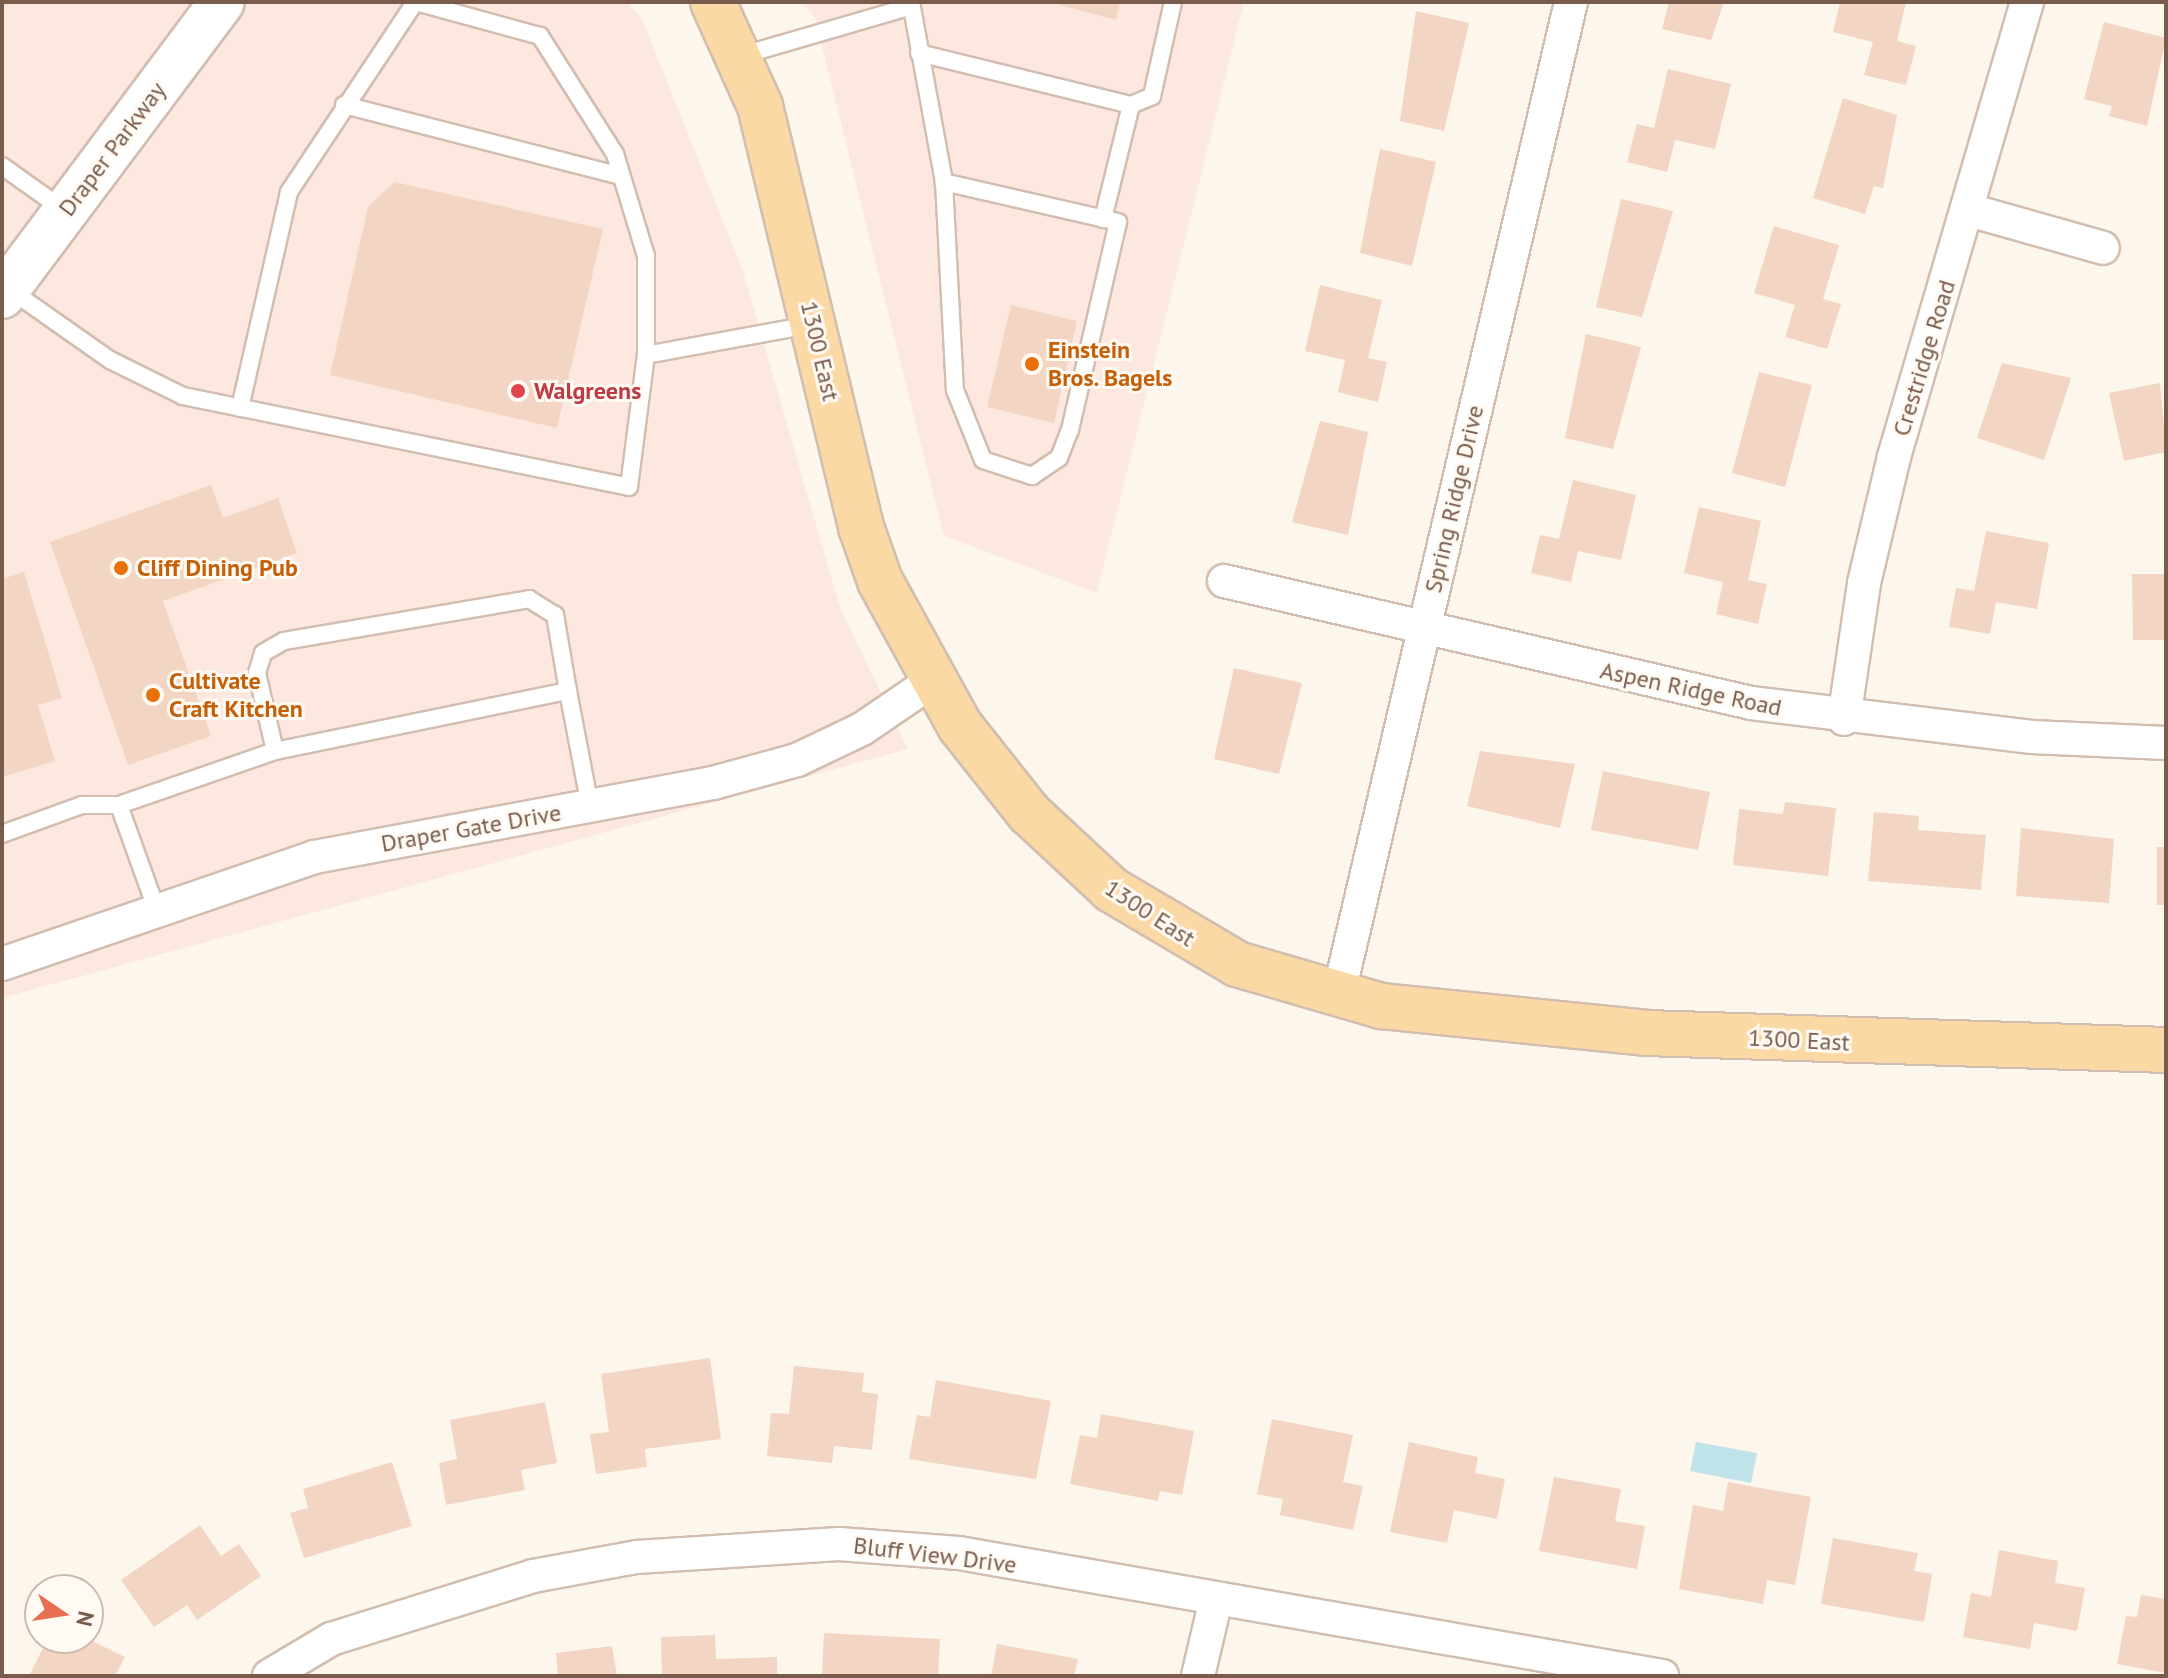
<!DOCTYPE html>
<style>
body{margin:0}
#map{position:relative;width:2168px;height:1678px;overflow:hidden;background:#fdf6ec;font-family:"PT Sans",sans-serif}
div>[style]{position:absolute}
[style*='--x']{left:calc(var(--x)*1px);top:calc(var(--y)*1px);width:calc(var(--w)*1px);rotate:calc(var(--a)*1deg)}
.commercial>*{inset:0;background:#fde8e0}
.water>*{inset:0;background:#bfe3e8}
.building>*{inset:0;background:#f3d5c3}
.roads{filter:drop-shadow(2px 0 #d1beb0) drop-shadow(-2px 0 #d1beb0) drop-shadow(0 2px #d1beb0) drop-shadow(0 -2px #d1beb0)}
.service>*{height:16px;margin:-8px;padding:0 8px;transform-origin:8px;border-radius:8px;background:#fff}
.minor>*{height:32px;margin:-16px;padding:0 16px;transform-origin:16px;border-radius:16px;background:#fff}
.secondary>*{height:44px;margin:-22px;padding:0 22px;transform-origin:22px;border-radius:22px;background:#fff}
.primary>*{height:44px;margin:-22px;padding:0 22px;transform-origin:22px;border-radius:22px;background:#fbd9a5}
.dots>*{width:22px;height:22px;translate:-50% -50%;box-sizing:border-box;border:4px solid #fffaf3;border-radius:50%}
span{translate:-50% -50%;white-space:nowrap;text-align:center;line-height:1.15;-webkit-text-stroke:6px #fffaf3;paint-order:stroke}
.street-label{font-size:24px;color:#7a5c4d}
.food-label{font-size:24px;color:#c56008;font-weight:700}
.left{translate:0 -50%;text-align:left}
.health-label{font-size:24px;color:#be3a42;font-weight:700}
.frame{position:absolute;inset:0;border:4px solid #7a5c4d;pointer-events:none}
.north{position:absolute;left:24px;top:1574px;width:80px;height:80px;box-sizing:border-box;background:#fffaf3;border:2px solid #cabbb1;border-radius:50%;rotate:103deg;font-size:22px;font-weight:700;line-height:32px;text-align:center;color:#7a5c4d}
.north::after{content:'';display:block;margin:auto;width:28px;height:36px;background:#e76f51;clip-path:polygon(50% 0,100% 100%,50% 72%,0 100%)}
</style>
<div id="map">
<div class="commercial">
<i style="clip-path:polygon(2px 2px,626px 2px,642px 19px,742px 268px,840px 608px,908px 749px,2px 998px)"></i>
<i style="clip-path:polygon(802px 2px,1244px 2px,1097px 593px,944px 536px,815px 18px)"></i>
</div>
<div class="water">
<i style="clip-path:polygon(1696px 1442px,1757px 1453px,1751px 1483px,1690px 1471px)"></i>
</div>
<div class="building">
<i style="clip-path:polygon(1049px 2px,1120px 2px,1116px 20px)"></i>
<i style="clip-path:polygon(1669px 2px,1724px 2px,1711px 40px,1662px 29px)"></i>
<i style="clip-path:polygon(1840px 2px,1906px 2px,1897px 41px,1916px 46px,1906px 85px,1864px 75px,1873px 42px,1833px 32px)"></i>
<i style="clip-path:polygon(1416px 11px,1469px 23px,1444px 131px,1400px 121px)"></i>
<i style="clip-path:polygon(2104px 22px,2166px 38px,2147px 126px,2109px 116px,2112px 106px,2084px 99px)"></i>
<i style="clip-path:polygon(1668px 69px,1731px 84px,1715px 149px,1675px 140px,1667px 172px,1627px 162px,1637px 124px,1654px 128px)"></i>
<i style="clip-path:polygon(1843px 98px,1897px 115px,1883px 188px,1874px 186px,1865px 214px,1813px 198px)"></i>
<i style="clip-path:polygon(1380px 149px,1436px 162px,1412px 266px,1360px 253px)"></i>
<i style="clip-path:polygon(394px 182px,603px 229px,557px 428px,330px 375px,368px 207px)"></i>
<i style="clip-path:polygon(1621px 199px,1673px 211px,1642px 317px,1596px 307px)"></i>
<i style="clip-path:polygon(1774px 226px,1839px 245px,1823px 299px,1841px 304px,1827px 349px,1785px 337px,1795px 305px,1754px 293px)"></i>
<i style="clip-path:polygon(1320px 285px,1382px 300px,1368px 358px,1387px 362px,1378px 402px,1338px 392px,1345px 360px,1305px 351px)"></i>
<i style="clip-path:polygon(1011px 305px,1077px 321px,1054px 423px,987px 407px)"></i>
<i style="clip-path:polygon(1586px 334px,1641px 347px,1613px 449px,1565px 438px)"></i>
<i style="clip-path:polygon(2002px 363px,2071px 378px,2044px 460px,1977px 438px)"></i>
<i style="clip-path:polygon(1759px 372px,1812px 385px,1785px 487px,1732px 473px)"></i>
<i style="clip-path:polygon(2160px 383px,2166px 452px,2124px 461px,2109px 393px)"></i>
<i style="clip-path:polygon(1320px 421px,1368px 432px,1348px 535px,1292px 522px)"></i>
<i style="clip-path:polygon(1573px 480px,1636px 495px,1621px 560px,1578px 551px,1571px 582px,1531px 573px,1540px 535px,1559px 539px)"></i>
<i style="clip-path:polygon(211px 485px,223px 518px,278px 498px,297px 553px,163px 601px,211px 736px,128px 765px,50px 542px)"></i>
<i style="clip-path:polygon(1699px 507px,1761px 521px,1748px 580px,1767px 584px,1758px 624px,1716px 614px,1723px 582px,1684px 573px)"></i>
<i style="clip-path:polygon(1986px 531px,2049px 543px,2037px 609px,1996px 602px,1990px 634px,1949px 627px,1956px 588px,1974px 591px)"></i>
<i style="clip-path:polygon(24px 572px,62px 698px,38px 705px,55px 761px,2px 777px,2px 579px)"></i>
<i style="clip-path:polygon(2132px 574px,2166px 574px,2166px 640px,2133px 640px)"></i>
<i style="clip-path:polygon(1234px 668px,1302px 683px,1279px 774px,1214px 759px)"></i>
<i style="clip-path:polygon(1480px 751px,1575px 764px,1560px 828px,1467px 806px)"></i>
<i style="clip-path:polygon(1603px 771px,1710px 792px,1698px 850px,1591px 830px)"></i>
<i style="clip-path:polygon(1785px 802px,1836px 808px,1828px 876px,1733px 865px,1739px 809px,1783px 814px)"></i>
<i style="clip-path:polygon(1874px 812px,1919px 816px,1918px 830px,1986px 835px,1981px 890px,1868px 881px)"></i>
<i style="clip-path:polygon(2021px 828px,2114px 839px,2109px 903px,2016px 896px)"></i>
<i style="clip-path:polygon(2157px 847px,2166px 847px,2166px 905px,2157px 905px)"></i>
<i style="clip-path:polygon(710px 1358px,721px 1439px,645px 1449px,647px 1467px,596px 1474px,590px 1434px,609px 1432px,601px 1374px)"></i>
<i style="clip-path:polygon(794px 1366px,864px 1373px,862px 1392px,878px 1394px,872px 1450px,834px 1446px,832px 1463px,767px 1456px,771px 1413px,789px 1414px)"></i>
<i style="clip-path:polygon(936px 1380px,1051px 1401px,1036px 1479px,909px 1459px,917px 1415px,930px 1417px)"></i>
<i style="clip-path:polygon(545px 1402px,557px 1463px,521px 1470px,525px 1490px,446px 1505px,439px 1463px,457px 1459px,450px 1420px)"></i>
<i style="clip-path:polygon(1101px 1414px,1194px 1431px,1182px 1495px,1160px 1491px,1158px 1501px,1070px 1484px,1080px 1435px,1097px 1438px)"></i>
<i style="clip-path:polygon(1272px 1419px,1353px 1435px,1343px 1482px,1363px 1486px,1353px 1530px,1280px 1515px,1283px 1499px,1257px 1494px)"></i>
<i style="clip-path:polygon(1409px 1442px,1478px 1457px,1475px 1473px,1505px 1479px,1497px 1519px,1454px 1510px,1447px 1543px,1390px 1532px)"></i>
<i style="clip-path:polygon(392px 1462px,412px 1526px,304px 1558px,290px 1513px,308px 1508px,303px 1489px)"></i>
<i style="clip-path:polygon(1554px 1477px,1621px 1489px,1615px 1521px,1645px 1526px,1637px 1569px,1539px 1551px)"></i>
<i style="clip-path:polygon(1728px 1482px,1811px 1497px,1795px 1585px,1767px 1580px,1763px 1604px,1679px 1589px,1693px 1505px,1723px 1511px)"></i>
<i style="clip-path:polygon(200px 1525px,221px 1556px,239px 1544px,261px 1576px,197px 1620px,187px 1605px,154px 1627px,121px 1580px)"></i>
<i style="clip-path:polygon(1833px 1538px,1918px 1553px,1914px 1571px,1932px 1574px,1924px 1622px,1821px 1604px)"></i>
<i style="clip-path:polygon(1999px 1550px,2058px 1561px,2055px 1583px,2085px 1588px,2077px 1631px,2034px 1623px,2030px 1649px,1963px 1637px,1971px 1593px,1991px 1597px)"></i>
<i style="clip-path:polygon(2141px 1595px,2166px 1599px,2166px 1673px,2117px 1664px,2126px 1616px,2137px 1617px)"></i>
<i style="clip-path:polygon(824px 1633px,940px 1639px,938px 1676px,822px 1676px)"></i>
<i style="clip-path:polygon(715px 1635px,716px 1659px,777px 1657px,777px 1676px,662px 1676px,661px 1637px)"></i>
<i style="clip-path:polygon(48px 1638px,86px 1638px,125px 1657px,115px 1676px,29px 1676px)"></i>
<i style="clip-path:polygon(997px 1644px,1078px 1659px,1074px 1676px,991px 1676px)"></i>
<i style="clip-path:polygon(612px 1646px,617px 1676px,558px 1676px,556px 1653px)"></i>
</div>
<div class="roads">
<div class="service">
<i style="--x:911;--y:2;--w:183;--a:79.6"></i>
<i style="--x:944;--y:182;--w:208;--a:87"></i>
<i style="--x:955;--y:390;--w:75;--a:68.2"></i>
<i style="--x:983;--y:460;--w:52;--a:18.1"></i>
<i style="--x:1032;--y:476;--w:32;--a:-34"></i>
<i style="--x:1059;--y:458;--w:30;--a:-69"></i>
<i style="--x:1070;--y:430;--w:213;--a:-77"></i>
<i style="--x:1118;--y:222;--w:179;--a:-167.1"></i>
<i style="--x:919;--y:53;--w:218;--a:13.8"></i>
<i style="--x:1131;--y:105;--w:23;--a:-23"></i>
<i style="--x:1152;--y:96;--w:96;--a:-77.4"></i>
<i style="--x:740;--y:56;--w:176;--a:-16.2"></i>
<i style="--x:344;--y:105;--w:286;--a:14.4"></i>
<i style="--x:2;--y:166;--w:76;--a:35.4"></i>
<i style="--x:1103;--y:219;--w:117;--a:-76.2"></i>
<i style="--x:9;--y:289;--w:123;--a:35.1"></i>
<i style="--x:110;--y:360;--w:81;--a:26.3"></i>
<i style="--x:183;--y:396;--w:455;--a:11.5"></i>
<i style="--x:629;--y:487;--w:133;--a:-82.7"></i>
<i style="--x:646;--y:355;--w:99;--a:-90"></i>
<i style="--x:646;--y:256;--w:107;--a:-106.9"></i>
<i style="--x:615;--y:154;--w:140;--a:-122.4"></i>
<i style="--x:540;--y:36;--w:129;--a:-164.7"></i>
<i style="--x:646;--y:355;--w:167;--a:-10.4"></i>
<i style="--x:240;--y:408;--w:221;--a:-77.2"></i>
<i style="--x:289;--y:192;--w:228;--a:-56.4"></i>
<i style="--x:275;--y:751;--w:80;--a:-103"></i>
<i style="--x:257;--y:673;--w:21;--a:-73"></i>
<i style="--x:263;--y:653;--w:24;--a:-30"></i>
<i style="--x:284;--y:641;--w:249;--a:-9.7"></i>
<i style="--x:529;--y:599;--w:31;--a:32"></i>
<i style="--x:555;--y:615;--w:77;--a:80.3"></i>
<i style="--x:2;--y:834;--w:85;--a:-19.9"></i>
<i style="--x:82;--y:805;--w:37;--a:0"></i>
<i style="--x:156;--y:908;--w:109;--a:-109.8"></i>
<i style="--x:119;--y:805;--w:165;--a:-19.1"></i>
<i style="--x:275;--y:751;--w:299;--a:-11.6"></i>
<i style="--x:568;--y:691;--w:117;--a:79.2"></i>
</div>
<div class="minor">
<i style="--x:1969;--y:210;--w:139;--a:15.8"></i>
<i style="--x:1224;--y:581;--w:541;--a:13.03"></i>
<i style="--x:1751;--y:703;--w:283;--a:6.9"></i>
<i style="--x:2032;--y:737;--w:134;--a:2.6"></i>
<i style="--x:1844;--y:719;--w:137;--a:-81.6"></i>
<i style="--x:1864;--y:583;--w:130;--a:-76.6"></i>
<i style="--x:1894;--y:457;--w:474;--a:-73.7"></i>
<i style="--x:2;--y:964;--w:330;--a:-18.9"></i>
<i style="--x:314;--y:857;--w:406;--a:-10.5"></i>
<i style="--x:713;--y:783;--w:87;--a:-15.3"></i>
<i style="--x:797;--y:760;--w:72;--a:-25.5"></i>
<i style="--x:862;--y:729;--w:83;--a:-34.3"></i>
<i style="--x:1338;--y:997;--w:1022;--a:-76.82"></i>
<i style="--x:269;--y:1676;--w:72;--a:-30.8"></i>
<i style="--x:331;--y:1639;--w:212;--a:-17.3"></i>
<i style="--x:533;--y:1576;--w:106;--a:-10.4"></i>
<i style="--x:637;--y:1557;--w:202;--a:-3.7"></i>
<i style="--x:839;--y:1544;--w:120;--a:4.3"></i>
<i style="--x:959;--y:1553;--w:714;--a:9.92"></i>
<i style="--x:1198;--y:1676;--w:79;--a:-76.8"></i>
</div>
<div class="secondary">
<i style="--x:2;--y:296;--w:367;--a:-53.2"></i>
</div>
<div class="primary">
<i style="--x:713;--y:2;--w:114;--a:65.7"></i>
<i style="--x:760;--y:106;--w:433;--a:76.5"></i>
<i style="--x:861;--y:527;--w:57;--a:70.6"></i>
<i style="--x:880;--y:581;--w:166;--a:61.1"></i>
<i style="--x:960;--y:726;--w:111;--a:51.6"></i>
<i style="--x:1029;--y:813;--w:113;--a:42.9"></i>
<i style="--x:1112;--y:890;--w:145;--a:30.6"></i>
<i style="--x:1237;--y:964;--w:151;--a:16.2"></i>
<i style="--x:1382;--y:1006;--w:265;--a:5.8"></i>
<i style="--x:1646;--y:1033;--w:520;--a:1.87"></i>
</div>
</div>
<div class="dots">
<i style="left:1032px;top:364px;background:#e8710a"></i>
<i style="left:518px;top:391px;background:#e0444e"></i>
<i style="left:121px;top:568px;background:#e8710a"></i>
<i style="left:153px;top:695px;background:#e8710a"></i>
</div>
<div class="street-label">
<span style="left:112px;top:149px;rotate:-53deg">Draper Parkway</span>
<span style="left:820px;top:351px;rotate:77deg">1300 East</span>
<span style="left:1924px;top:358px;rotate:-73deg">Crestridge Road</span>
<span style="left:1454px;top:499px;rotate:-77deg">Spring Ridge Drive</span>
<span style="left:1691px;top:689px;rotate:12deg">Aspen Ridge Road</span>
<span style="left:471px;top:828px;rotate:-10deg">Draper Gate Drive</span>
<span style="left:1150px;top:913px;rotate:33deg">1300 East</span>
<span style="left:1799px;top:1040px;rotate:3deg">1300 East</span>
<span style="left:935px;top:1555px;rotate:7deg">Bluff View Drive</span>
</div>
<div class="food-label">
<span class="left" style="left:1048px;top:364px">Einstein<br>Bros. Bagels</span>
<span class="left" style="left:137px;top:568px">Cliff Dining Pub</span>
<span class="left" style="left:169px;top:695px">Cultivate<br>Craft Kitchen</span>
</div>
<div class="health-label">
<span class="left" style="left:534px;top:391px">Walgreens</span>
</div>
<div class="frame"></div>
<div class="north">N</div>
</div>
